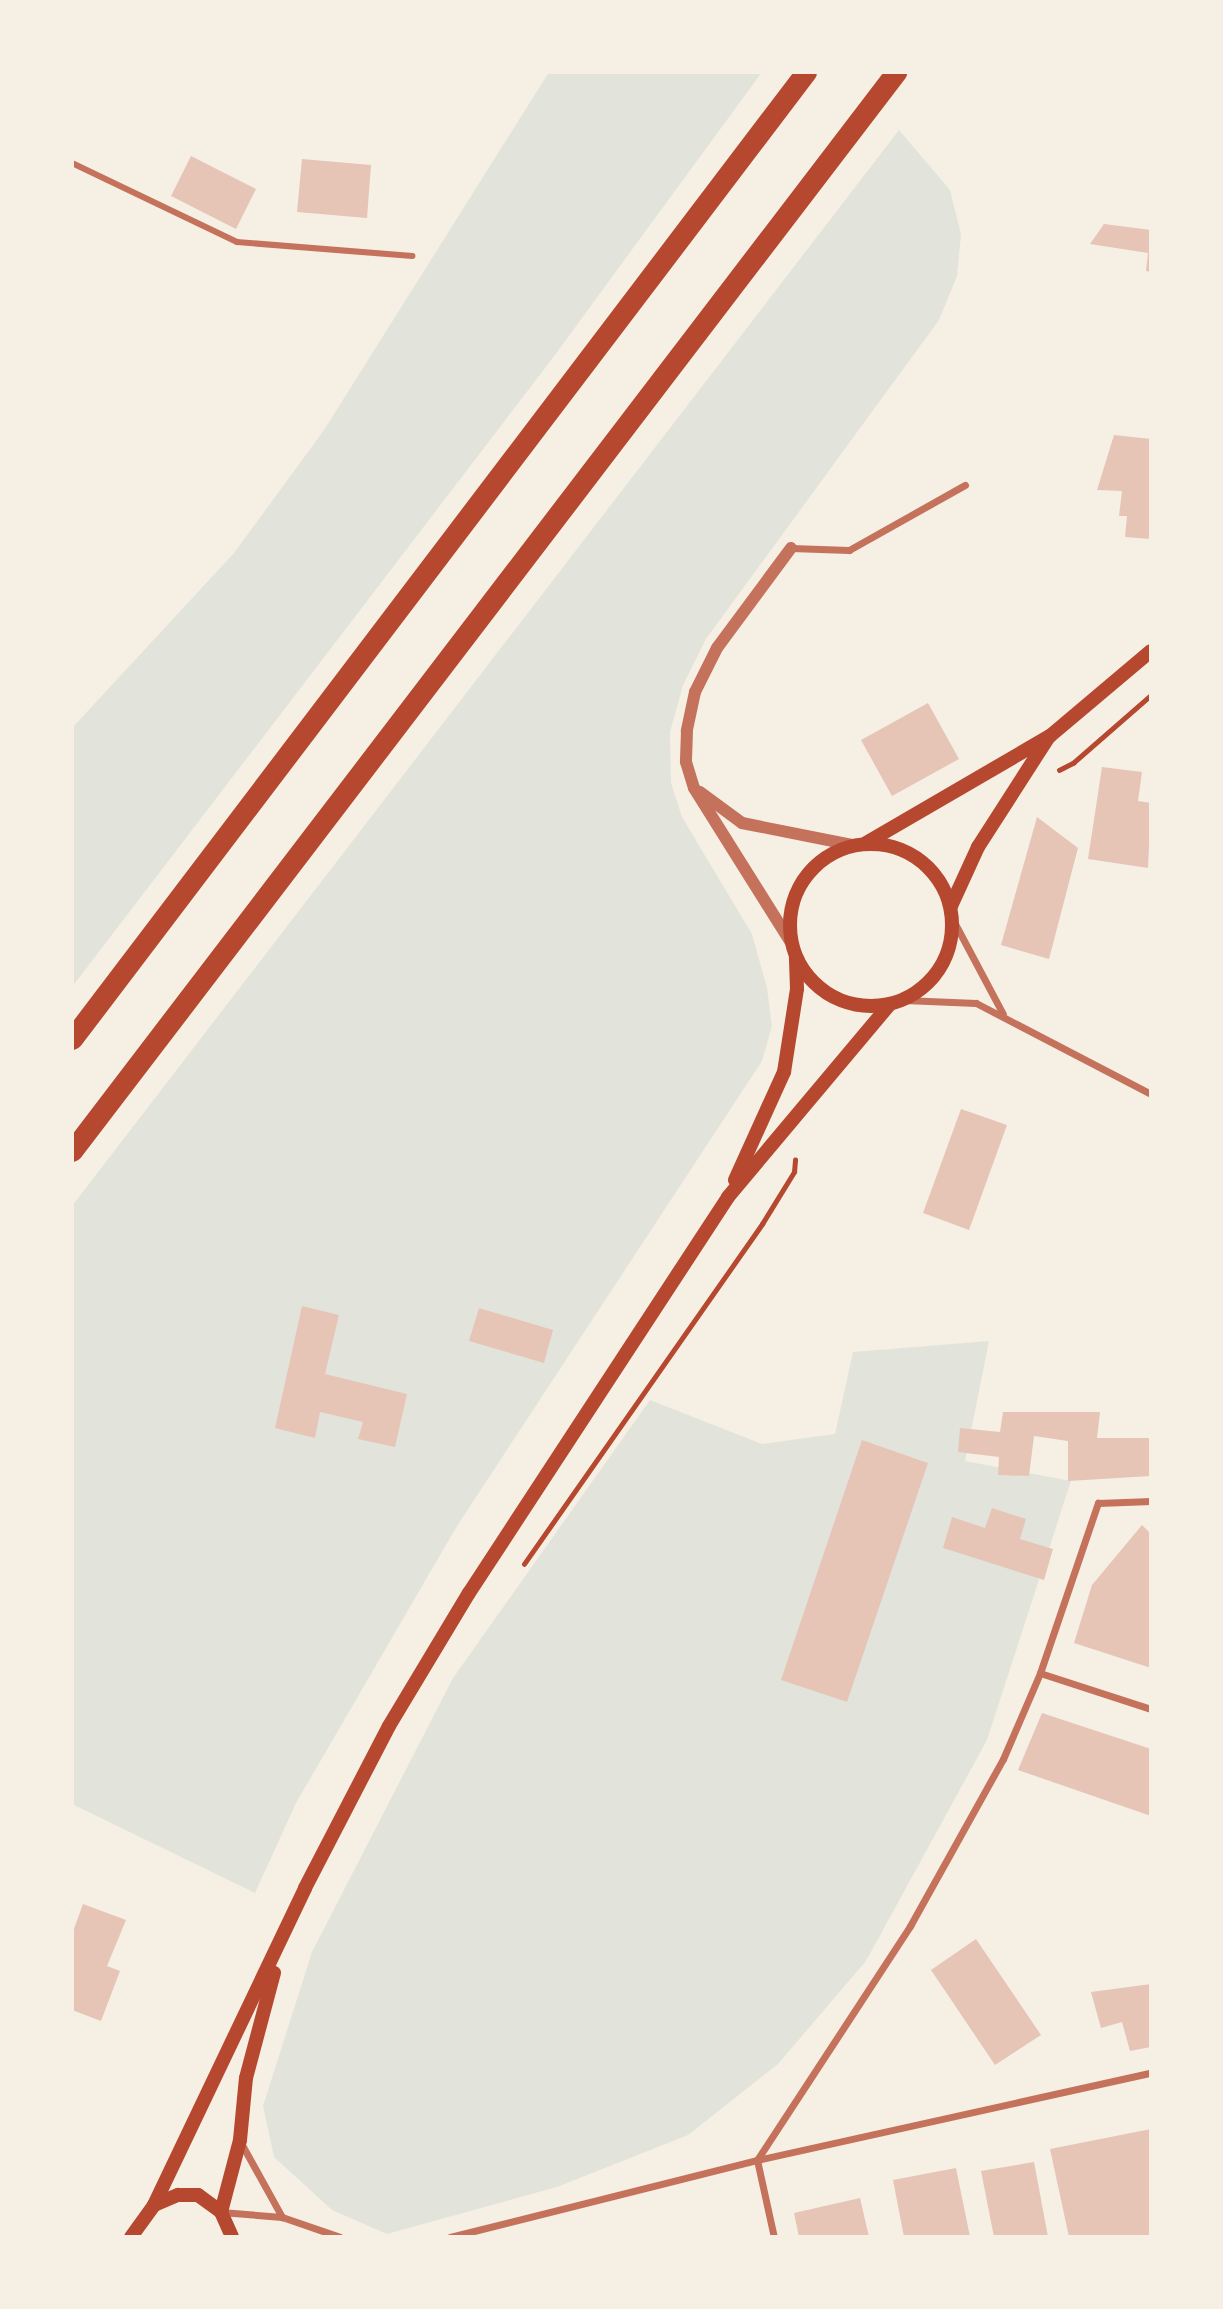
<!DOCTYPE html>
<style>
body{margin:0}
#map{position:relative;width:1223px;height:2309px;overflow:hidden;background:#f6efe4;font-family:"Exo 2",sans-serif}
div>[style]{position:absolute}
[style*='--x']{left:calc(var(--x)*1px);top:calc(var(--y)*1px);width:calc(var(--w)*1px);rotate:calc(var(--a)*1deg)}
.green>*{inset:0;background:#e2e4dc}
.building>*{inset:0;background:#e6c5b7}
.path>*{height:4.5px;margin:-2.25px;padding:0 2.25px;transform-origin:2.25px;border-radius:2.25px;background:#b5482f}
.pedestrian>*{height:6px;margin:-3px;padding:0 3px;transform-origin:3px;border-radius:3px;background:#c5725c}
.minor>*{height:7px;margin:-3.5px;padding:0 3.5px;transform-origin:3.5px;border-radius:3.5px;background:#c5725c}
.tertiary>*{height:12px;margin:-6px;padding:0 6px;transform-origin:6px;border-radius:6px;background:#c5725c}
.secondary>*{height:14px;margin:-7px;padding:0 7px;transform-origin:7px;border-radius:7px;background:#b5482f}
.secondary>.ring{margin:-7px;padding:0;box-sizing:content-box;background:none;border:14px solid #b5482f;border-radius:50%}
.motorway>*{height:21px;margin:-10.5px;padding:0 10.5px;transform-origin:10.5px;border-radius:10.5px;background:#b5482f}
span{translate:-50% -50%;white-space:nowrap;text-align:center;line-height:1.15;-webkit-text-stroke:7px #f6efe4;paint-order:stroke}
.frame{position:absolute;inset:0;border:74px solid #f6efe4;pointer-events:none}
</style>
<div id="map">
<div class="green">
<i style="clip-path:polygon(549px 72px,762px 72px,552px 359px,72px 987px,72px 728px,234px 553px,324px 430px)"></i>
<i style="clip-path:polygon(899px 130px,950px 190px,961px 234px,957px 276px,939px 320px,706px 639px,683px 685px,670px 732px,671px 783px,682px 817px,752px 934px,767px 988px,772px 1026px,762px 1061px,457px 1526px,296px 1803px,255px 1893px,72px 1804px,72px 1206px)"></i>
<i style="clip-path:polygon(989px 1341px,965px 1461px,1071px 1481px,987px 1740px,866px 1961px,778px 2064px,688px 2135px,557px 2187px,387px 2234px,332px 2210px,274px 2157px,263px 2106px,312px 1952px,453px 1678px,650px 1400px,762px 1444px,835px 1434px,853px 1352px)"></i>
</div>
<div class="building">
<i style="clip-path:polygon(191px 156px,256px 189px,236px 229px,171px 196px)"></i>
<i style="clip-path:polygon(302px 159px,371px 165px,367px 218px,297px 212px)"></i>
<i style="clip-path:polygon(1104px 224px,1151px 230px,1151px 272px,1146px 271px,1148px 253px,1090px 244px)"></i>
<i style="clip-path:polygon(1114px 435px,1151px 439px,1151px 539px,1125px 537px,1127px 516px,1119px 516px,1122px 491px,1097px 490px)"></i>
<i style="clip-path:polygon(928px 703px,959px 759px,892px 796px,861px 740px)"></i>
<i style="clip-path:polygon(1102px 767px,1142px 772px,1138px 801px,1151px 803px,1148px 868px,1088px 859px)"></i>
<i style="clip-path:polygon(1037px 817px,1078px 848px,1049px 959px,1001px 945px)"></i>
<i style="clip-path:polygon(961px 1109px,1007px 1125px,969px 1230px,923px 1213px)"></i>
<i style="clip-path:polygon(302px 1306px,339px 1315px,325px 1374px,407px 1394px,395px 1447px,358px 1439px,363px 1422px,320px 1412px,315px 1438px,275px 1428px)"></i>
<i style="clip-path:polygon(479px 1308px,553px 1330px,544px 1363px,469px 1341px)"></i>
<i style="clip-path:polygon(1003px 1412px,1100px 1412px,1097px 1438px,1151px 1438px,1151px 1476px,1068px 1481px,1068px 1441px,1034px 1436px,1029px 1476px,998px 1475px,999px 1457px,958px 1452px,960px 1428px,1000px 1432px)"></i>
<i style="clip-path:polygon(862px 1440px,928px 1463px,847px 1702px,781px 1680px)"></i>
<i style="clip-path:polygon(992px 1508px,1026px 1519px,1020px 1539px,1053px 1549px,1044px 1580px,943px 1548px,952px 1517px,985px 1528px)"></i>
<i style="clip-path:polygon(1142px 1525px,1151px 1534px,1151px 1668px,1074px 1643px,1092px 1585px)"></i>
<i style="clip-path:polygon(1042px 1713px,1151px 1749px,1151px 1816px,1018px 1770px)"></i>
<i style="clip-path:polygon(83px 1904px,126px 1920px,107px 1966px,120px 1971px,101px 2021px,72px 2010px,72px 1934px)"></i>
<i style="clip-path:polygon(976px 1939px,1041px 2035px,995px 2065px,931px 1970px)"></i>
<i style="clip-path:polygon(1151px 1984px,1151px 2047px,1130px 2051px,1122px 2022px,1101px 2028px,1091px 1992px)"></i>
<i style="clip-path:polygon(1151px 2129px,1151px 2237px,1069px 2237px,1050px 2149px)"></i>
<i style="clip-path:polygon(1034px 2162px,1048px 2237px,994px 2237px,981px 2171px)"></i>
<i style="clip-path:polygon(956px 2168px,970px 2237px,904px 2237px,893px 2180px)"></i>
<i style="clip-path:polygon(860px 2198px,869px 2237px,799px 2237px,794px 2213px)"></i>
</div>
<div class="path">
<i style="--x:1059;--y:770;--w:16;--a:-27"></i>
<i style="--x:1073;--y:763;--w:103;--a:-41.1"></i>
<i style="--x:524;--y:1564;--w:415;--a:-55"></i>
<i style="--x:762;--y:1224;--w:61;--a:-58.4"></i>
<i style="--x:794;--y:1172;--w:12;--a:-85"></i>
</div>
<div class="pedestrian">
<i style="--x:72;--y:163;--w:183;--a:25.6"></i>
<i style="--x:237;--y:242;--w:176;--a:4.6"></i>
</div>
<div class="minor">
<i style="--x:791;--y:548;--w:58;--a:2"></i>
<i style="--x:849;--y:550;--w:133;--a:-29.3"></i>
<i style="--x:953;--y:920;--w:106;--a:62"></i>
<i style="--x:904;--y:1000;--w:72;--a:2.4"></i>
<i style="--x:976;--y:1003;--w:197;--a:27.5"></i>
<i style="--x:1040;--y:1673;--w:117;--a:18"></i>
<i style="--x:241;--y:2143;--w:85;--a:61"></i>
<i style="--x:282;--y:2217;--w:61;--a:19"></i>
<i style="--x:757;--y:2160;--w:280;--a:-56.8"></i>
<i style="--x:910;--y:1926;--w:191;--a:-60.9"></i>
<i style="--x:1003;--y:1759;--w:94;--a:-66.7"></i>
<i style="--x:1040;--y:1673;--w:180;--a:-71.2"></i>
<i style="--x:1098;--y:1503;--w:53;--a:-2.2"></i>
<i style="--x:757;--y:2160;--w:79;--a:77.6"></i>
<i style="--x:221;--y:2212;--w:61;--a:4.7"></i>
<i style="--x:450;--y:2237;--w:317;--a:-14.1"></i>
<i style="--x:757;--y:2160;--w:403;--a:-12.5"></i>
</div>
<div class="tertiary">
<i style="--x:791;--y:548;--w:124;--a:126.5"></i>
<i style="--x:717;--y:648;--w:49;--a:116.6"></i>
<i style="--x:695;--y:692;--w:40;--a:102"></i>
<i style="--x:687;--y:731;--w:31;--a:92"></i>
<i style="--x:686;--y:762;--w:27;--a:73"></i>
<i style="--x:694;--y:788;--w:184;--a:57.9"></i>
<i style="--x:700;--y:792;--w:52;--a:36.4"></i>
<i style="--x:742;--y:823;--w:112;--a:11.3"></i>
</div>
<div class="secondary">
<i style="--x:866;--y:843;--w:213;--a:-30.2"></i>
<i style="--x:1050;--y:736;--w:132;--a:-40.1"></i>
<i class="ring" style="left:790px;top:844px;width:148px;height:148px"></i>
<i style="--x:951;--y:906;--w:65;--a:-65.4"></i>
<i style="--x:978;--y:847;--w:130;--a:-57.3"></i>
<i style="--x:735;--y:1180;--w:119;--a:-65.6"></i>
<i style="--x:784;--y:1072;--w:84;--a:-81.1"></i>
<i style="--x:797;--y:989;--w:32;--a:-92"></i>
<i style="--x:154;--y:2205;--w:26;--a:-23"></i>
<i style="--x:178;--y:2195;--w:20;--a:0"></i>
<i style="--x:198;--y:2195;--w:29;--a:36"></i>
<i style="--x:221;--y:2212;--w:27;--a:66"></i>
<i style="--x:221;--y:2212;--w:74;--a:-75.2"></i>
<i style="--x:240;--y:2140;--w:62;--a:-84.5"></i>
<i style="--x:246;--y:2078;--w:109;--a:-75.1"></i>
<i style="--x:131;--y:2237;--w:39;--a:-54"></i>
<i style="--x:154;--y:2205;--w:351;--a:-64.5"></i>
<i style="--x:305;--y:1888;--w:182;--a:-62.6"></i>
<i style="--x:389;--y:1726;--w:155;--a:-59"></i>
<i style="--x:469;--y:1593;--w:473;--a:-56.8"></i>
<i style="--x:728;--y:1197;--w:252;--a:-50"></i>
</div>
<div class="motorway">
<i style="--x:72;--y:1039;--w:1214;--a:-52.8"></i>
<i style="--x:72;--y:1151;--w:1358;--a:-52.63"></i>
</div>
<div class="frame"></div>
</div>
